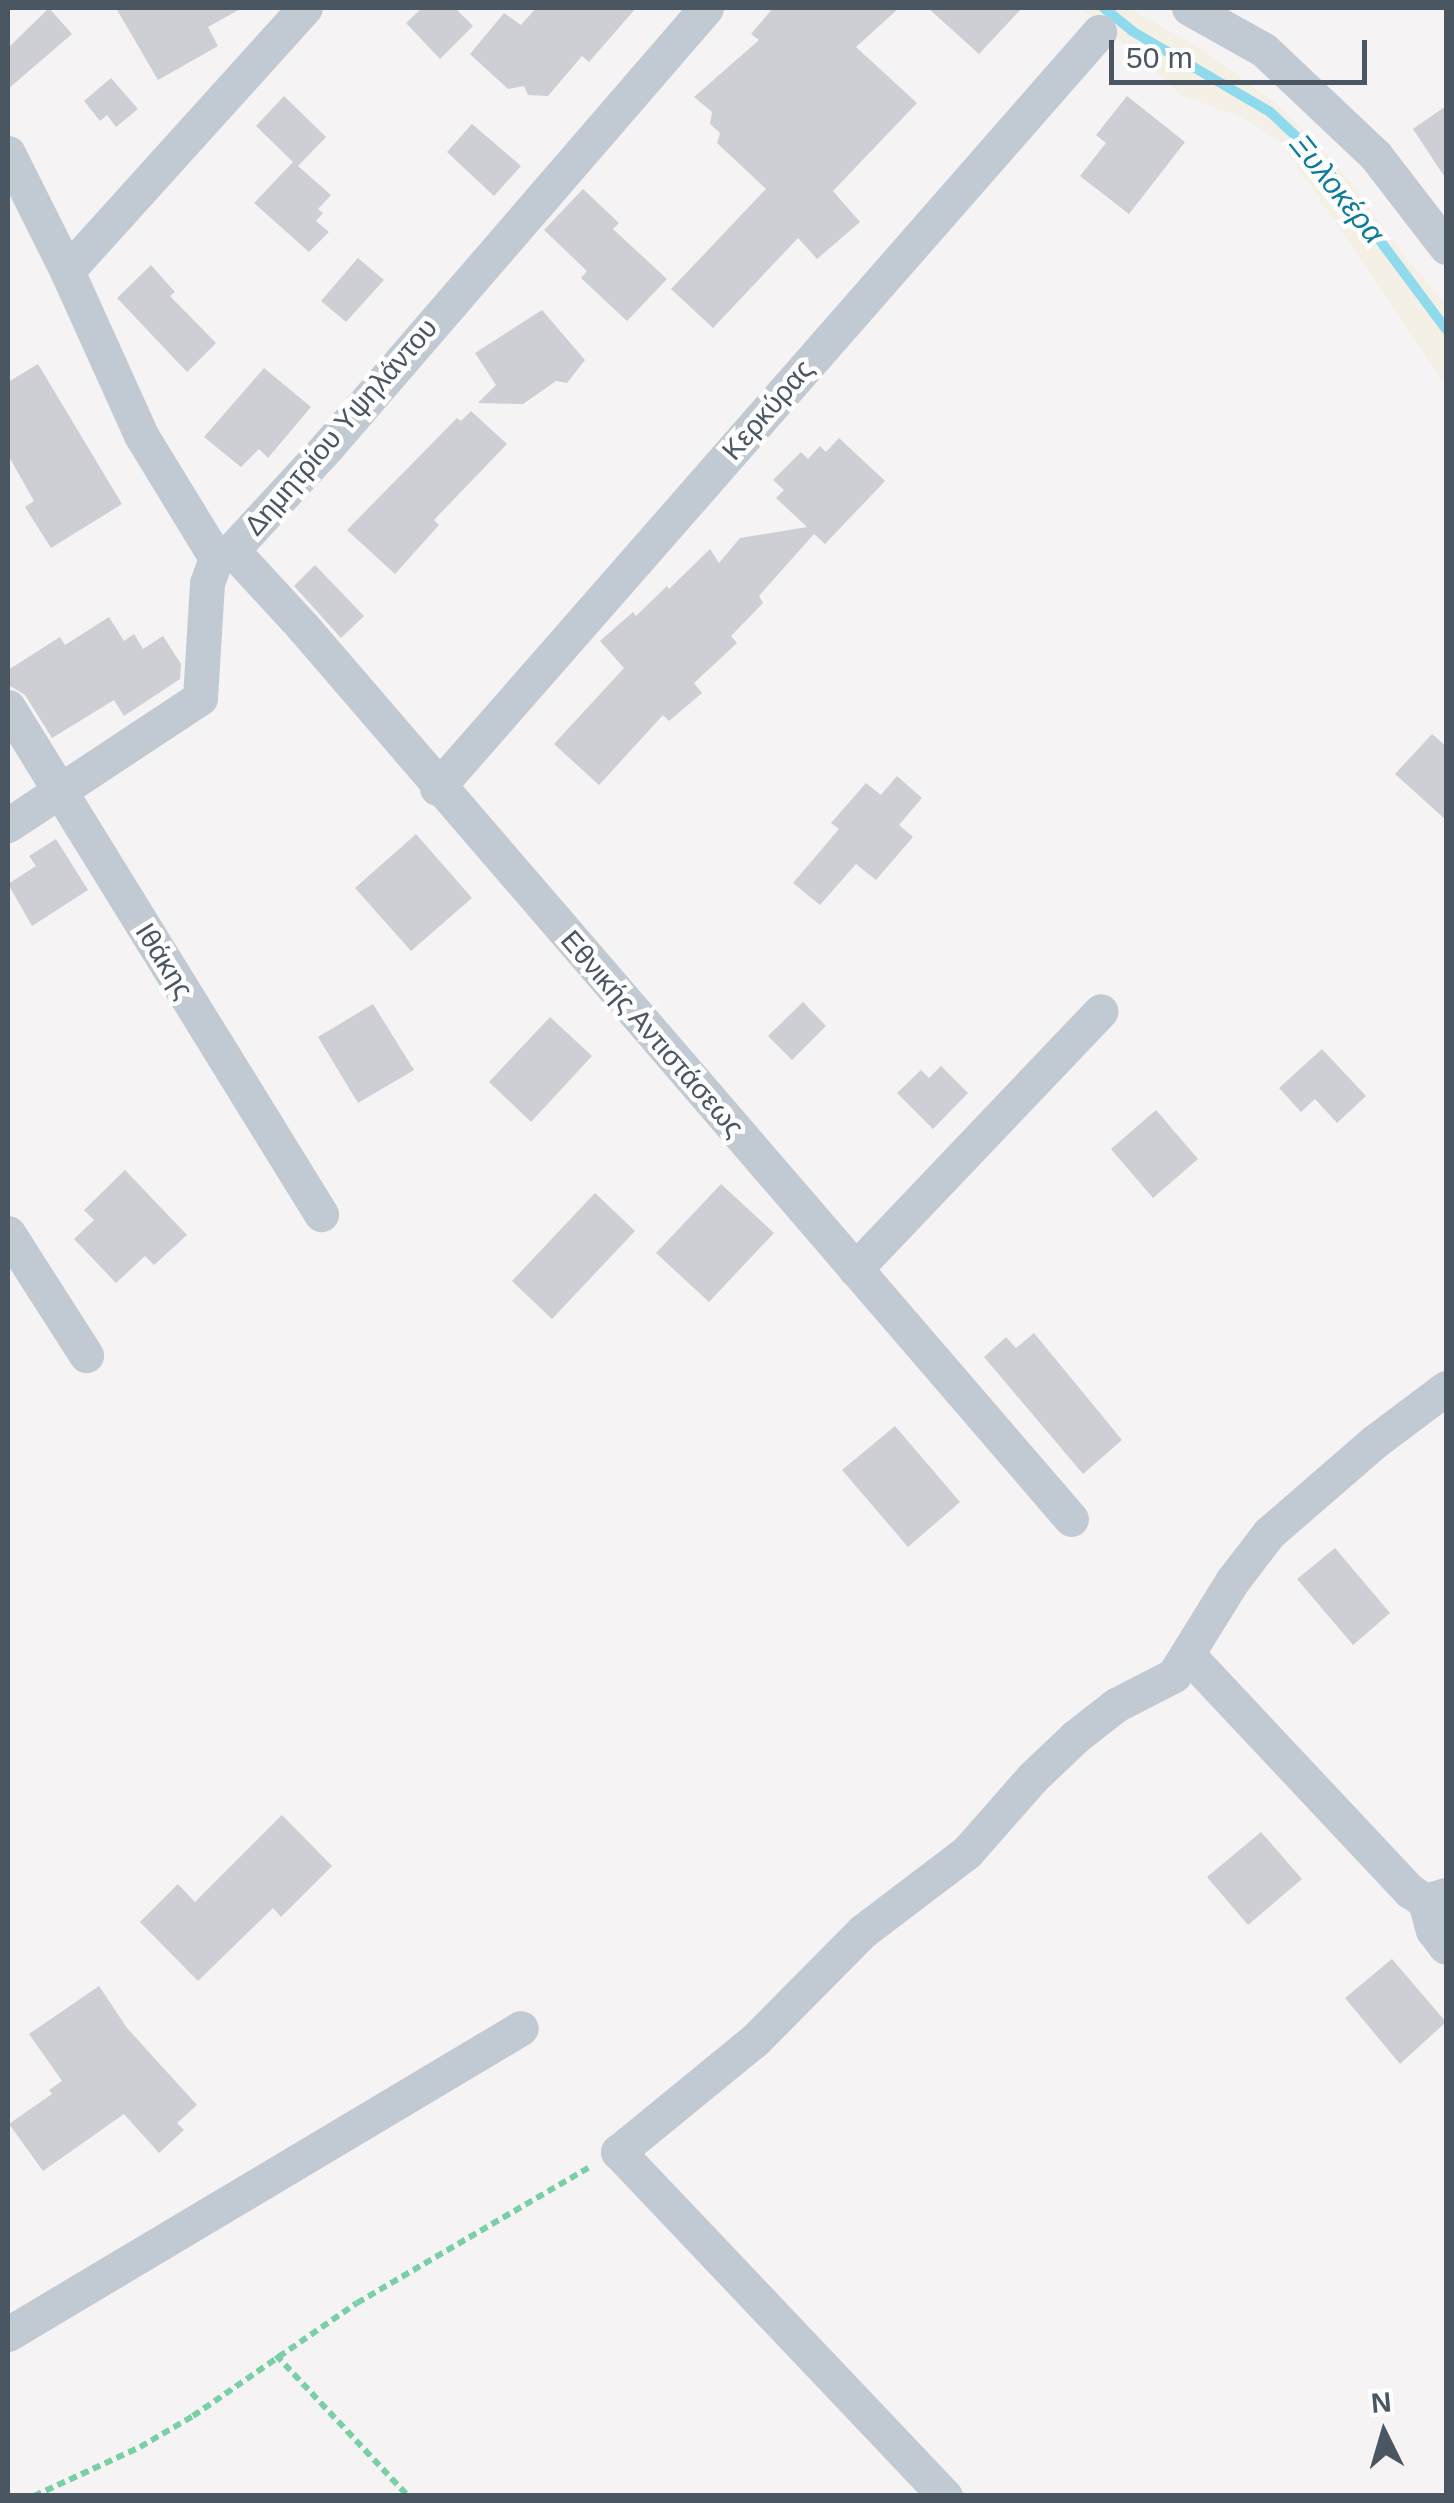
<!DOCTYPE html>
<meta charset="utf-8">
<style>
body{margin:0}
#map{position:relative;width:1454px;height:2503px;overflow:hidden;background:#f5f3f3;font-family:Arial,sans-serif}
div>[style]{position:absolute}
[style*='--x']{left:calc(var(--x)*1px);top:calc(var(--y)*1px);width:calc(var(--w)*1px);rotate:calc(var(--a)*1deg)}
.sand>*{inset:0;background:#f5f0e5}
.stream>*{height:10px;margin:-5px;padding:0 5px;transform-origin:5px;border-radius:5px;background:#90daee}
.building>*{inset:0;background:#cdcfd5}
.path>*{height:6px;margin-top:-3px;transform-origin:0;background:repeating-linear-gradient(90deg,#7ad0a6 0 8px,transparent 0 13px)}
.street>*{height:35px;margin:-17.5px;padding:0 17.5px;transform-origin:17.5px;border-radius:17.5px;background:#c1cad2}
span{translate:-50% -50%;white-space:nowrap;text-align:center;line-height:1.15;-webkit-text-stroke:9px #fff;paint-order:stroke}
.street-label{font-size:28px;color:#4a5661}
.water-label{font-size:30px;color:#0c7c9b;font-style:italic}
.frame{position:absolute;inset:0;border:10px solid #4a5661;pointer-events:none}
.north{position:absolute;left:1334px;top:2383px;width:100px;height:100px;-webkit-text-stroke:8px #fff;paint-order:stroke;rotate:355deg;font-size:28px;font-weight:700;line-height:40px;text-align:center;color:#4a5661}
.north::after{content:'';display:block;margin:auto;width:35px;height:45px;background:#4a5661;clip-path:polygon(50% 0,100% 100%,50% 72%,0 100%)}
.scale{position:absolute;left:1109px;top:40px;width:258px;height:45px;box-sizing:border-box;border:5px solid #4a5661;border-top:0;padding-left:12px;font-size:30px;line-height:35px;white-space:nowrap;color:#4a5661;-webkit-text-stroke:8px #fff;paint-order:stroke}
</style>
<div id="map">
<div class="sand">
<i style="clip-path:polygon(1081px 8px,1128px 8px,1200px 48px,1279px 106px,1342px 171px,1406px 259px,1446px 304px,1446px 386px,1281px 142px,1244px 118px,1183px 96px)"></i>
</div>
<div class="stream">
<i style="--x:1104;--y:8;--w:36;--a:39"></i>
<i style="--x:1132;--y:31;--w:160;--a:30.4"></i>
<i style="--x:1270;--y:112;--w:64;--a:43.1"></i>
<i style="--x:1317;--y:156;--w:216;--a:53.3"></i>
</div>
<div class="building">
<i style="clip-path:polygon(49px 8px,72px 34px,8px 89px,8px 48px)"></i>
<i style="clip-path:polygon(116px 8px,242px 8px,208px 27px,218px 46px,158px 80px)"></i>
<i style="clip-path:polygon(422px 8px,455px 8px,473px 26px,440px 59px,406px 23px)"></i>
<i style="clip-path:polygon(536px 8px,636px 8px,589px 62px,582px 56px,548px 96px,528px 95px,524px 86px,508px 89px,470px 54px,504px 13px,521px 25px)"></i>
<i style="clip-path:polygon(773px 8px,899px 8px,856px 47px,917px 103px,833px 191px,860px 222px,817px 259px,798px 238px,713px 328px,671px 289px,766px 189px,717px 143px,720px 133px,710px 124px,712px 112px,694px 97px,759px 40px,751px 34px)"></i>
<i style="clip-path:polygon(928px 8px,1022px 8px,979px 54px)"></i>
<i style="clip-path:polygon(111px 78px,138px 109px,116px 127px,107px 115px,100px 121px,84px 101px)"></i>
<i style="clip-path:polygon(284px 96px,326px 137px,298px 166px,331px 195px,318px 209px,323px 213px,316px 221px,329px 232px,309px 252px,254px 203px,293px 162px,256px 126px)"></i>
<i style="clip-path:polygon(1127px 96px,1185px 142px,1129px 214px,1080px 176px,1106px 143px,1096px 135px)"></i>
<i style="clip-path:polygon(1446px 106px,1446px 179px,1413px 129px)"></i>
<i style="clip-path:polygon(472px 124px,521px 166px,494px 196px,447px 152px)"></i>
<i style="clip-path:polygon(583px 189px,619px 223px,613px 229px,667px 279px,627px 321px,581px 278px,587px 271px,544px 230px)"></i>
<i style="clip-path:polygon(358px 258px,384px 280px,346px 322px,321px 301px)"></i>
<i style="clip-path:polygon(151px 265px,175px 292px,170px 296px,216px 343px,187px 372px,117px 298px)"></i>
<i style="clip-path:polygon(542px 310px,585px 360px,567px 383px,556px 381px,523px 404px,478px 403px,496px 385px,475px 353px)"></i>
<i style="clip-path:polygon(38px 364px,122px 504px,51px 548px,25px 507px,34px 501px,8px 455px,8px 382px)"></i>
<i style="clip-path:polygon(264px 368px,311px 407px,268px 458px,259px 449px,241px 467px,204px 437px)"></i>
<i style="clip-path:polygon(471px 411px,507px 444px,434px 520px,439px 525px,395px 574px,347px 530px,457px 418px,461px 421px)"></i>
<i style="clip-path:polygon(839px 438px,885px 481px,825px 544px,814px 534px,759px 596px,763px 603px,731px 636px,737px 643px,694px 683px,702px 693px,669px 721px,663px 715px,599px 785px,554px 744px,624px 668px,600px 641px,633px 612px,636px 616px,667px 586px,669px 589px,710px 549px,719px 563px,740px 538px,807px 527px,776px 498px,784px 490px,773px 480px,801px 452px,808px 459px,820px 446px,826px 452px)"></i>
<i style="clip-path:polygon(315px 565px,364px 616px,341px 638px,294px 586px)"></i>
<i style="clip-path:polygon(109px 617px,124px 641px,134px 634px,143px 649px,163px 636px,181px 664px,180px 679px,124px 716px,114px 700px,52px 738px,25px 695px,10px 686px,8px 670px,60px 637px,65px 645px)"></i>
<i style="clip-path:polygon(1432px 734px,1446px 746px,1446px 820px,1395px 774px)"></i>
<i style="clip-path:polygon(897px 776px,922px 798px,899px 825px,913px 837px,876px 880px,856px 864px,820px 905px,793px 883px,839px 829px,831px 823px,866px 783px,881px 795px)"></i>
<i style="clip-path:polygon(416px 834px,472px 898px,411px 951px,355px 888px)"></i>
<i style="clip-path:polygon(56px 839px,88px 890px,32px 926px,8px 884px,36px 866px,29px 856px)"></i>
<i style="clip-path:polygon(803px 1002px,826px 1026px,792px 1060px,768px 1036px)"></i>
<i style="clip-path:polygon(373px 1004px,414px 1070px,358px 1103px,318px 1037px)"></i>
<i style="clip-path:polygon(550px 1017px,592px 1056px,531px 1122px,489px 1082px)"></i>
<i style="clip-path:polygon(1322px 1049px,1366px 1096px,1337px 1123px,1315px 1099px,1301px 1112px,1279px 1088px)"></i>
<i style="clip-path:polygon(941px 1066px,968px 1093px,933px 1129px,897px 1093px,921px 1070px,929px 1078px)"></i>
<i style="clip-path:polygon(1156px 1110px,1198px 1159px,1153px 1198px,1111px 1149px)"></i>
<i style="clip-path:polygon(125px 1170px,187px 1235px,154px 1265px,145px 1256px,116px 1283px,74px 1239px,94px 1220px,84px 1210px)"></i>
<i style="clip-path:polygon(721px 1184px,774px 1233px,709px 1302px,656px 1253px)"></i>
<i style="clip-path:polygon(595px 1193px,635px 1231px,552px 1319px,512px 1281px)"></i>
<i style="clip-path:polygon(1034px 1333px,1122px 1440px,1083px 1474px,984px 1357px,1006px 1337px,1016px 1348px)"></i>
<i style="clip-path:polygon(895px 1426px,960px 1502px,908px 1547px,842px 1470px)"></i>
<i style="clip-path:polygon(1335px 1548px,1390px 1613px,1353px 1645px,1297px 1579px)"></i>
<i style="clip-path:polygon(282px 1815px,332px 1866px,281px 1917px,273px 1908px,198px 1981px,140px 1922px,178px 1884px,195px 1902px)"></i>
<i style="clip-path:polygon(1261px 1832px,1302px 1879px,1248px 1925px,1207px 1877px)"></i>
<i style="clip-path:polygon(1392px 1959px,1446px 2022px,1400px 2064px,1345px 1998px)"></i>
<i style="clip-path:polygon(99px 1986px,127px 2028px,197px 2105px,177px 2123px,184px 2130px,159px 2153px,124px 2114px,43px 2171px,9px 2124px,52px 2094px,49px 2090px,62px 2081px,29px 2034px)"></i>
</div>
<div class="path">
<i style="--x:276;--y:2355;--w:193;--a:46.9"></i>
<i style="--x:34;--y:2496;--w:117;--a:-24.8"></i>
<i style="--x:140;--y:2447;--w:61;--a:-30.3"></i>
<i style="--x:193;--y:2416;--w:199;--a:-34.6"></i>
<i style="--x:357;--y:2303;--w:271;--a:-30.3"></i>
</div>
<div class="street">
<i style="--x:1189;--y:8;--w:86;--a:29.2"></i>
<i style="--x:1264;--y:50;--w:154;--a:43.4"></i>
<i style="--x:1376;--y:156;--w:115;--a:52.4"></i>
<i style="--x:8;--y:153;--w:132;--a:63.4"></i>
<i style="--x:67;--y:271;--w:180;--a:65.7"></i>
<i style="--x:141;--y:435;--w:144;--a:58.6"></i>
<i style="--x:67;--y:271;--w:355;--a:-47.9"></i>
<i style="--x:232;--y:550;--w:105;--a:47.3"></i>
<i style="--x:303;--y:627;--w:1177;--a:49.27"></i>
<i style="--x:8;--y:707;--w:596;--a:58.31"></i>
<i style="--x:437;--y:788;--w:1005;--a:-48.79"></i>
<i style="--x:8;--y:825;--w:230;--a:-33.5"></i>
<i style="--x:200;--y:698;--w:115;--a:-86.5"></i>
<i style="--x:207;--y:583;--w:27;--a:-70"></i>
<i style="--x:216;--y:558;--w:18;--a:-27"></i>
<i style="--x:232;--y:550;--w:140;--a:-47.3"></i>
<i style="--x:327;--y:447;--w:580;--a:-49.2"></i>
<i style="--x:8;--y:1233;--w:145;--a:57.4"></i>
<i style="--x:855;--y:1269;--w:356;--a:-46.4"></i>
<i style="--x:1189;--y:1656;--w:323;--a:46.8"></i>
<i style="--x:1410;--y:1891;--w:18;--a:34"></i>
<i style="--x:1425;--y:1901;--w:22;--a:-16"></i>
<i style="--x:1425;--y:1901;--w:30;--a:75"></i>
<i style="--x:1433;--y:1930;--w:21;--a:53"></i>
<i style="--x:8;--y:2334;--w:597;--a:-30.82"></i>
<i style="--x:945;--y:2496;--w:475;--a:-133.5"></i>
<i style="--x:618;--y:2152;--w:177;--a:-39.3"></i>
<i style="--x:755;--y:2040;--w:153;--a:-45.3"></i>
<i style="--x:863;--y:1931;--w:131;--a:-37.2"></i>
<i style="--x:967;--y:1852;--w:98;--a:-48.7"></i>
<i style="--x:1032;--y:1778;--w:59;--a:-43.6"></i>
<i style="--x:1075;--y:1737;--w:52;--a:-38"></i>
<i style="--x:1116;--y:1705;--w:65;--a:-27.3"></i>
<i style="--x:1174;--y:1675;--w:112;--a:-58.2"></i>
<i style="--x:1233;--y:1580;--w:59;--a:-52.5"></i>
<i style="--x:1269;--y:1533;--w:139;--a:-40.9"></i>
<i style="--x:1374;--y:1442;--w:90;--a:-36.9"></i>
</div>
<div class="street-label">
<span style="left:768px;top:410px;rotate:-49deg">Κερκύρας</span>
<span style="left:341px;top:427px;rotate:-49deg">Δημητρίου Υψηλάντου</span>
<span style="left:164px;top:961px;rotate:58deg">Ιθάκης</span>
<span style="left:652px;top:1034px;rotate:49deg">Εθνικής Αντιστάσεως</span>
</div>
<div class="water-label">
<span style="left:1337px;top:189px;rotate:51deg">Ξυλοκέρα</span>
</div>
<div class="frame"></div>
<div class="north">N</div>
<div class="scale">50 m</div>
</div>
